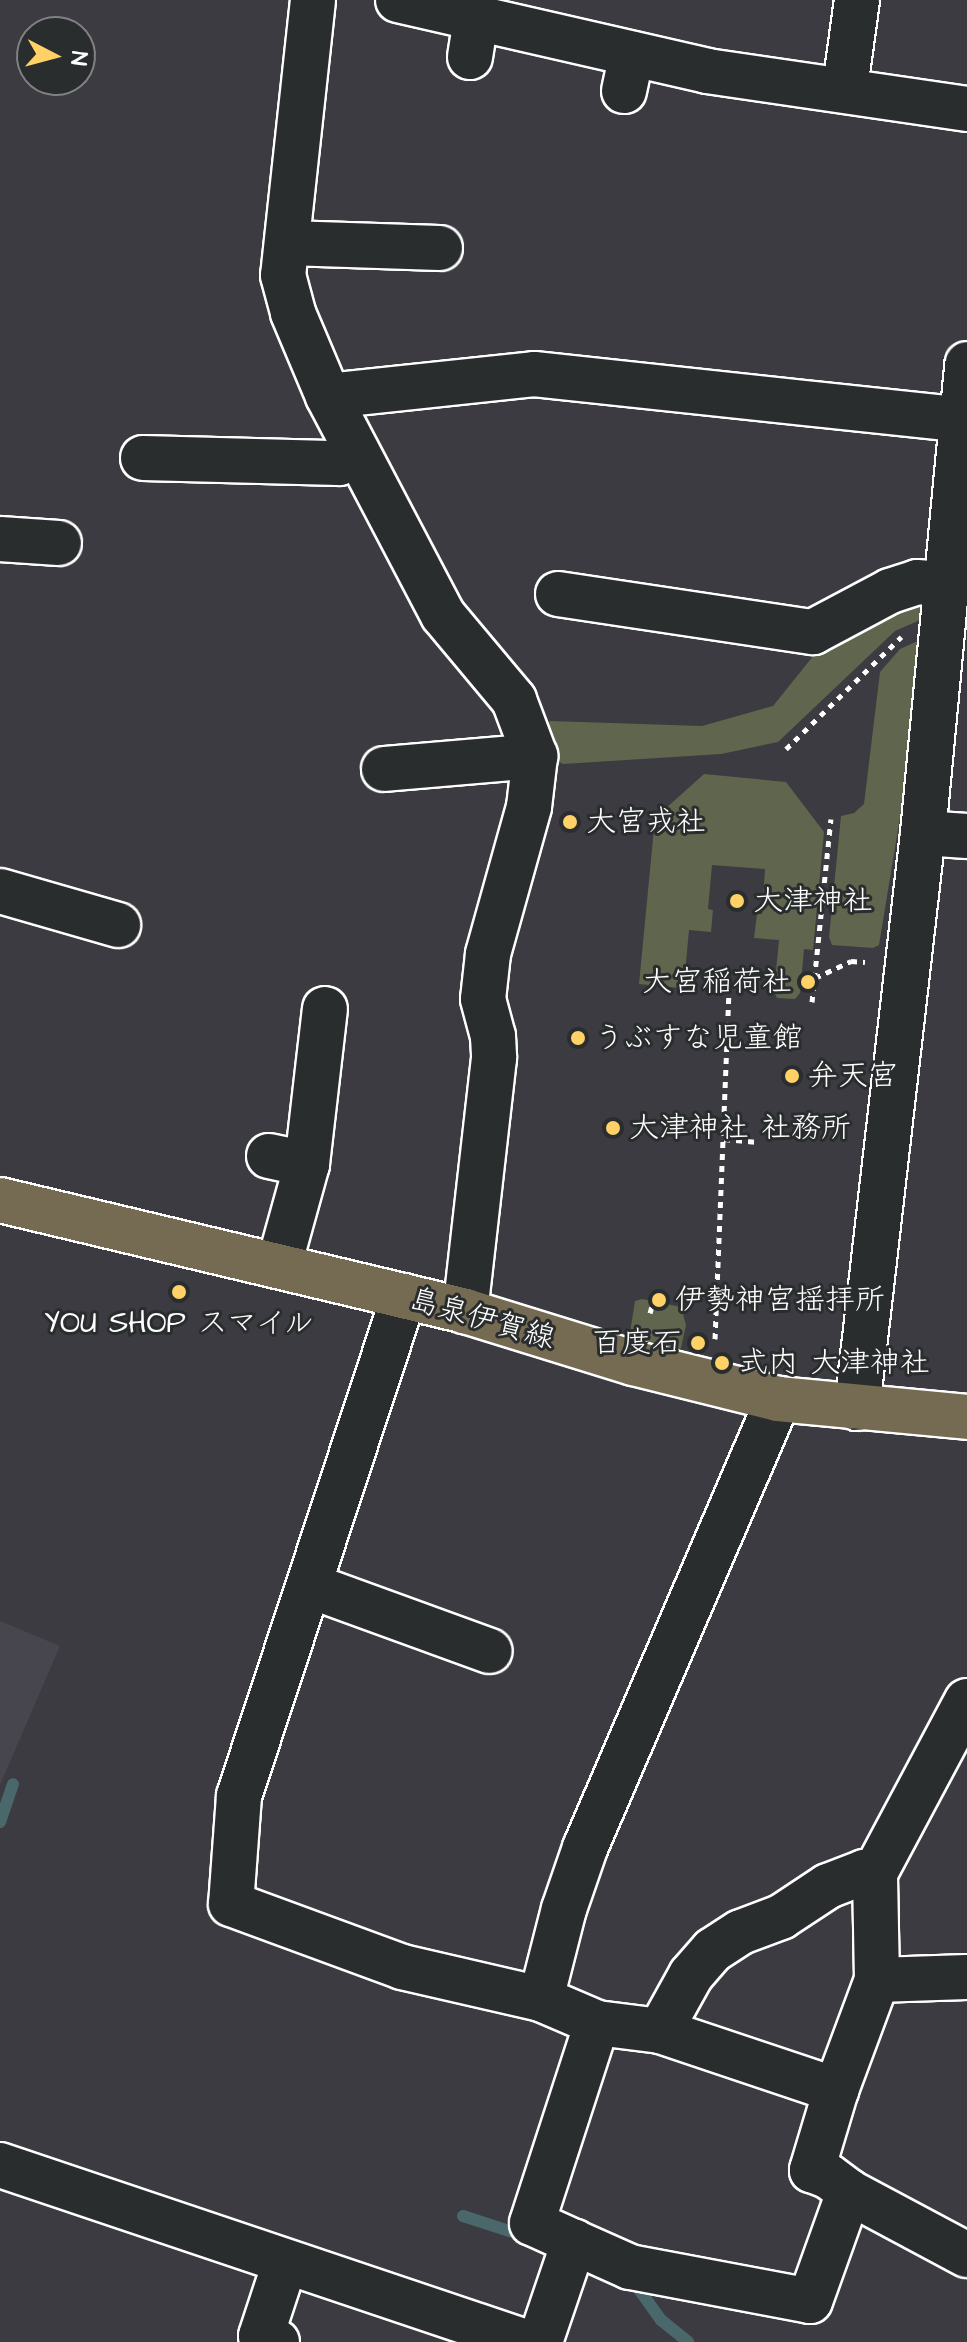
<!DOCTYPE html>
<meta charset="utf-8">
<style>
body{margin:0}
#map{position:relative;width:967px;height:2342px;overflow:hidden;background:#3b3b41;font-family:"Architects Daughter","Klee One",sans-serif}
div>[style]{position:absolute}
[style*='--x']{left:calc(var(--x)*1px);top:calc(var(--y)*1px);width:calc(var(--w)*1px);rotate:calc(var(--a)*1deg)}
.built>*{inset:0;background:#47454e}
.green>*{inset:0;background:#5f664d}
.stream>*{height:12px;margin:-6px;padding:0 6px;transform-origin:6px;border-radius:6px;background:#4a686b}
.path>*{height:5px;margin-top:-2.5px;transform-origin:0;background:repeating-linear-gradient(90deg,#fff 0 6px,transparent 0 12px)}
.roads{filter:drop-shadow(2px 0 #fff) drop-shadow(-2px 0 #fff) drop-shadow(0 2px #fff) drop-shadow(0 -2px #fff)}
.minor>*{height:44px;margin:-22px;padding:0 22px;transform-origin:22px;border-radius:22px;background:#2a2d2e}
.major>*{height:44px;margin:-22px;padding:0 22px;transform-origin:22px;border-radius:22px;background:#746b52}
.dots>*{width:22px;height:22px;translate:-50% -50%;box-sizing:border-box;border:4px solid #2a2d2e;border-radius:50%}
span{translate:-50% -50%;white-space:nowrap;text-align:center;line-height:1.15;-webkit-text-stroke:6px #2a2d2e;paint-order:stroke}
.poi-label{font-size:30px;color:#fff}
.left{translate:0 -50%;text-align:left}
.right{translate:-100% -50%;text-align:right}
.street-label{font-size:30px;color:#fff}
.north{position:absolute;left:16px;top:16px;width:80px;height:80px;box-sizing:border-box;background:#2a2d2e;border:2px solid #7f8182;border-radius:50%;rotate:96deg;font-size:22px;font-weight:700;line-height:32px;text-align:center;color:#fff}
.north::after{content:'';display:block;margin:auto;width:28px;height:36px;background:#ffd166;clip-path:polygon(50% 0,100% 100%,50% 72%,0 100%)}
</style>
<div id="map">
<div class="built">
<i style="clip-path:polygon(0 1621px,60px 1646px,0 1785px)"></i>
</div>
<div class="green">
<i style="clip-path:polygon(925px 603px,927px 617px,895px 631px,778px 742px,721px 754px,563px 764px,553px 758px,544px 727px,550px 721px,702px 726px,773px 706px,818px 650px,891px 605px)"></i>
<i style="clip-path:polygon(922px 639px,928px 647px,879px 945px,873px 948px,832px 945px,829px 937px,841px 816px,854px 813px,864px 804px,880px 672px,900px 649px)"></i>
<i style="clip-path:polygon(704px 774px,786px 782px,824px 832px,813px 950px,804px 949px,800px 993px,795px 999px,777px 998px,774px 992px,779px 940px,754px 938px,757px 914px,762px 914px,765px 869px,712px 865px,708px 909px,713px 910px,711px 932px,689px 930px,684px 984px,680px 988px,639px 984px,655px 818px)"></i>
<i style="clip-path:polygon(642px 1299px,681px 1307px,686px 1325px,681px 1348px,675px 1352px,629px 1339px,635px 1301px)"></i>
</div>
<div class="stream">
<i style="--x:0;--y:1822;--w:40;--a:-71.1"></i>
<i style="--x:463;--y:2216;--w:68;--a:17.9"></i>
<i style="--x:633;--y:2281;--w:48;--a:54.3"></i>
<i style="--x:661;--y:2320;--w:35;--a:39"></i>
</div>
<div class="path">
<i style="--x:786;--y:749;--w:161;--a:-44.2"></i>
<i style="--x:815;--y:978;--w:40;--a:-25"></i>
<i style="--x:851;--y:961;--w:14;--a:4"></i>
<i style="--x:812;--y:1002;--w:184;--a:-84.1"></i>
<i style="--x:724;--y:1139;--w:34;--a:5"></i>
<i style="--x:650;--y:1313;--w:7;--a:-74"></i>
<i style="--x:715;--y:1339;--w:342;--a:-87.7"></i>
</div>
<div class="roads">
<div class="minor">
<i style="--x:313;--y:0;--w:277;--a:96.2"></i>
<i style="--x:283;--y:275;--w:39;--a:75"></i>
<i style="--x:293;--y:313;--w:90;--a:67.1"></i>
<i style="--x:328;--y:396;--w:247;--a:62.3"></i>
<i style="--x:443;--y:615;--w:111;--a:50.1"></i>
<i style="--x:514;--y:700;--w:60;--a:69.4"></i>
<i style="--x:535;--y:756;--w:51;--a:96.7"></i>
<i style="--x:529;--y:807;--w:153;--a:105.6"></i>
<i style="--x:488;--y:954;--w:45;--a:96.3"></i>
<i style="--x:483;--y:999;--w:38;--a:75"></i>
<i style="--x:493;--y:1036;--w:22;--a:87"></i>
<i style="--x:494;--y:1058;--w:255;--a:96.5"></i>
<i style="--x:398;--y:0;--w:317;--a:12.9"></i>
<i style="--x:707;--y:71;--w:263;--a:8.3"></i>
<i style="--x:470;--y:57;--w:39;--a:-81"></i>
<i style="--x:847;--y:73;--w:74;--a:-82.2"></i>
<i style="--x:624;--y:91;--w:38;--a:-78"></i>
<i style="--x:287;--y:243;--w:153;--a:1.9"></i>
<i style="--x:328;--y:396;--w:207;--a:-6.1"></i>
<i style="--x:534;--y:374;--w:430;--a:6.1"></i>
<i style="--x:143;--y:458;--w:196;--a:1.5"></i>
<i style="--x:339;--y:463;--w:21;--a:-29"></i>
<i style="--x:0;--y:539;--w:59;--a:3.9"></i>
<i style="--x:558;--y:594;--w:258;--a:8.5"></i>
<i style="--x:813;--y:632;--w:87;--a:-28"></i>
<i style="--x:890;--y:591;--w:28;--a:-18"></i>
<i style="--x:917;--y:582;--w:30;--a:4"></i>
<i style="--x:384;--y:769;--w:152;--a:-4.9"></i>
<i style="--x:923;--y:833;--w:44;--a:3.9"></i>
<i style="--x:0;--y:891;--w:123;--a:16.1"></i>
<i style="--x:269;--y:1156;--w:39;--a:12"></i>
<i style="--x:279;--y:1265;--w:105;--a:-74.5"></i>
<i style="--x:307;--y:1164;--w:156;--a:-83.4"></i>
<i style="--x:404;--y:1296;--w:527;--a:108.26"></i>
<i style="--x:239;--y:1796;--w:108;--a:94.2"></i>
<i style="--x:231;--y:1904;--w:182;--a:20.2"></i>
<i style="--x:402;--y:1967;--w:143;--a:13"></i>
<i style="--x:541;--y:1999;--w:61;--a:23.2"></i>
<i style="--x:597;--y:2023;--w:64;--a:7.2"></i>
<i style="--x:660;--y:2031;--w:186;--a:18.5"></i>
<i style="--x:836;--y:2090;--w:117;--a:-69.6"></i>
<i style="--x:877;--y:1980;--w:90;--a:-1.9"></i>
<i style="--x:857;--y:1408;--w:579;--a:-83.45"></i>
<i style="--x:923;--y:833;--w:471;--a:-84.6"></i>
<i style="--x:311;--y:1586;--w:190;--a:20"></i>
<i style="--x:877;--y:1980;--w:107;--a:-91.1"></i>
<i style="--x:875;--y:1873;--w:195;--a:-61.9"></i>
<i style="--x:541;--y:1999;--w:93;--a:-75.7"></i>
<i style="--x:564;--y:1909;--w:65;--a:-71"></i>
<i style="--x:585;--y:1848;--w:489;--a:-66.7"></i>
<i style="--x:660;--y:2031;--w:64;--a:-61"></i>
<i style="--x:691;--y:1975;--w:33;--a:-49"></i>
<i style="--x:713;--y:1950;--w:33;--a:-33"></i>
<i style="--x:741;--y:1932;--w:43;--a:-20.6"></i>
<i style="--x:781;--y:1917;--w:56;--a:-33.4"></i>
<i style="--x:828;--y:1886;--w:39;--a:-21"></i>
<i style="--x:864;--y:1872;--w:11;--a:5"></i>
<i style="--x:836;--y:2090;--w:84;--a:106.7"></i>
<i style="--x:812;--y:2170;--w:17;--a:21"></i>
<i style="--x:828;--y:2176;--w:26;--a:37"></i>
<i style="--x:849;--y:2192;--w:134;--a:28.1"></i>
<i style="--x:0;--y:2165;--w:555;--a:18.6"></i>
<i style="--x:574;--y:2242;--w:61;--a:24.1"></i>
<i style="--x:630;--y:2267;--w:183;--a:10.7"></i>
<i style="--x:810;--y:2301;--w:116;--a:-70.3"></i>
<i style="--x:277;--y:2342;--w:17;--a:-159"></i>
<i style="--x:261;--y:2336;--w:77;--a:-71.8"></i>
<i style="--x:540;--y:2342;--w:106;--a:-71.2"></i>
<i style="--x:574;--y:2242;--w:46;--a:-155.7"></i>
<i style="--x:532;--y:2223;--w:210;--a:-72"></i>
</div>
<div class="major">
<i style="--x:0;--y:1200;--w:478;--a:13.4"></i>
<i style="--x:465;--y:1311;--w:176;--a:17.2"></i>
<i style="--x:633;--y:1363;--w:149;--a:13.9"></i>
<i style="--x:778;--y:1399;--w:190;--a:5.4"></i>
</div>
</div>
<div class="dots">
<i style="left:570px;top:822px;background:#ffd166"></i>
<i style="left:737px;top:901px;background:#ffd166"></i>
<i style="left:808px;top:982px;background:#ffd166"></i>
<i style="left:578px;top:1038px;background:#ffd166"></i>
<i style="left:792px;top:1076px;background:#ffd166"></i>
<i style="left:613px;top:1128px;background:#ffd166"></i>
<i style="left:179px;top:1292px;background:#ffd166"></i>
<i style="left:659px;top:1300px;background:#ffd166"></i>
<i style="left:698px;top:1343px;background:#ffd166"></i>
<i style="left:722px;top:1363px;background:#ffd166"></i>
</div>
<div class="poi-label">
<span class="left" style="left:586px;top:822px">大宮戎社</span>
<span class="left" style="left:753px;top:901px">大津神社</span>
<span class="right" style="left:792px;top:982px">大宮稲荷社</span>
<span class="left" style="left:594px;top:1038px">うぶすな児童館</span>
<span class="left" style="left:808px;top:1076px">弁天宮</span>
<span class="left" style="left:629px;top:1128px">大津神社 社務所</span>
<span class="left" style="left:675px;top:1300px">伊勢神宮揺拝所</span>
<span style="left:179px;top:1323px">YOU SHOP スマイル</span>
<span class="right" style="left:682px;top:1343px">百度石</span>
<span class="left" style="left:738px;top:1363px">式内 大津神社</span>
</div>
<div class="street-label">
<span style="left:482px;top:1319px;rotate:16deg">島泉伊賀線</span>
</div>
<div class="north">N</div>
</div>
